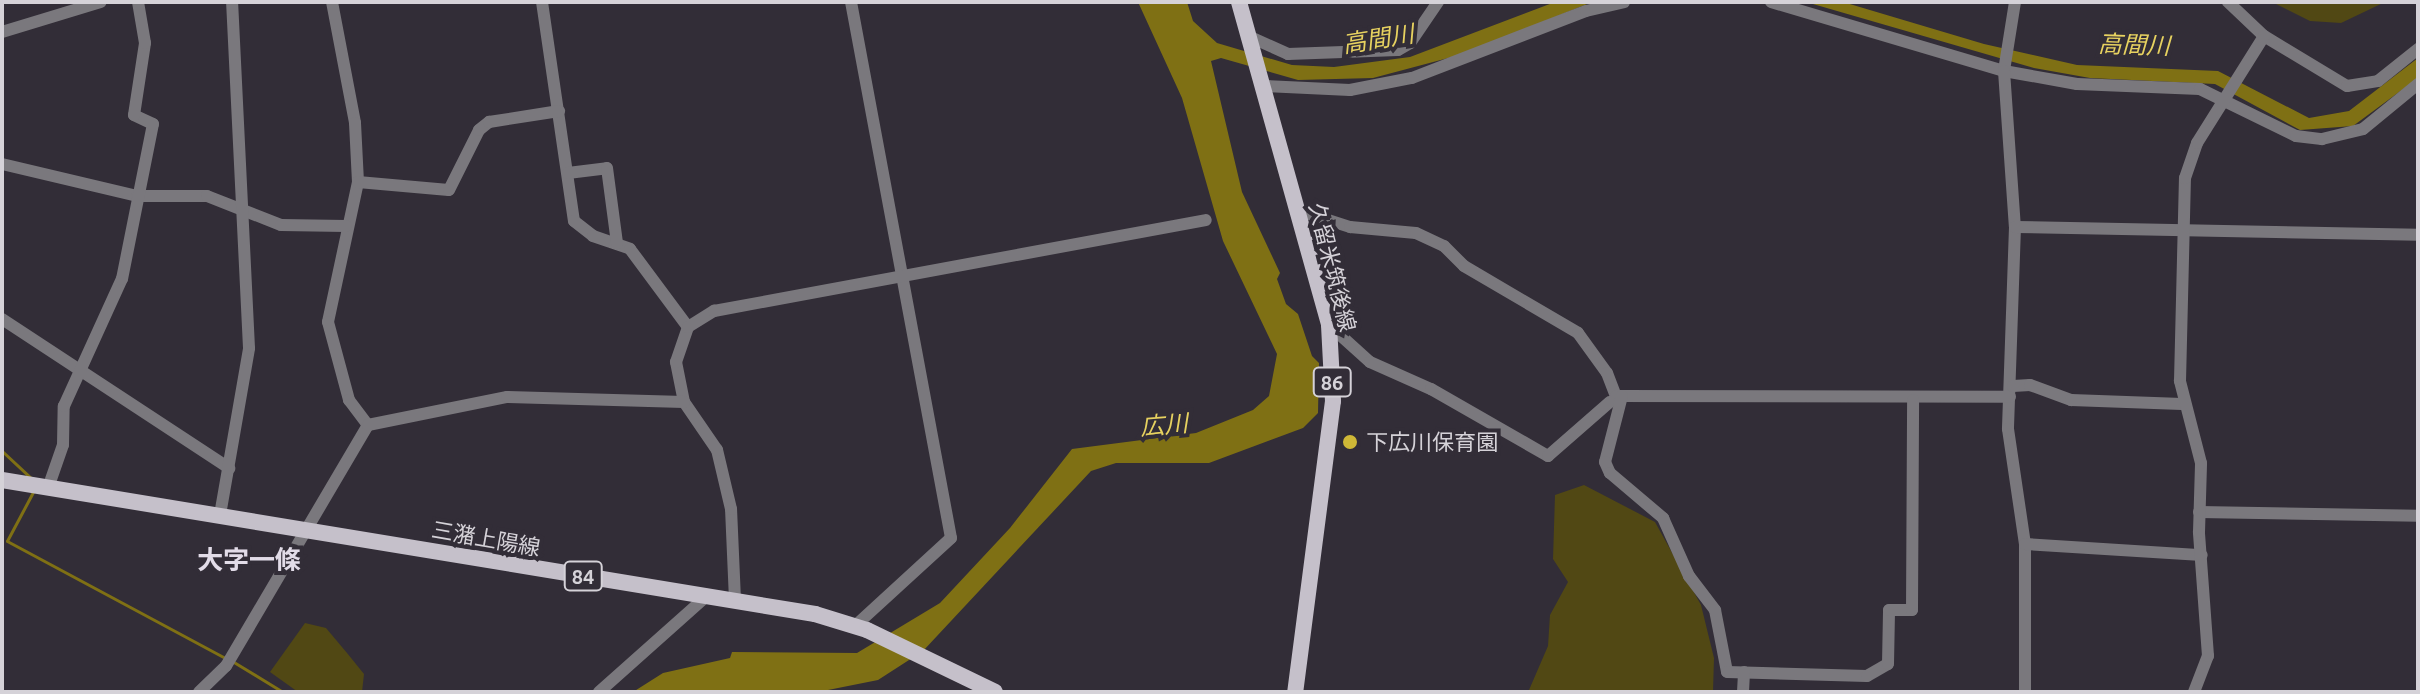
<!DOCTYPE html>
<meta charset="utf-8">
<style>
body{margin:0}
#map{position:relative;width:2420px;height:694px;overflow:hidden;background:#322d37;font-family:Ubuntu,"Noto Sans JP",sans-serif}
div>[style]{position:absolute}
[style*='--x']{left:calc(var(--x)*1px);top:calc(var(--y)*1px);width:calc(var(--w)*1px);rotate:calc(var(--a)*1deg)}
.green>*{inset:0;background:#514814}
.water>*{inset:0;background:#7f7014}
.stream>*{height:3px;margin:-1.5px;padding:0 1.5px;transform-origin:1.5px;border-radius:1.5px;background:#7f7014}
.minor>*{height:12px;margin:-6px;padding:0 6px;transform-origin:6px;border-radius:6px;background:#7a787d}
.major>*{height:16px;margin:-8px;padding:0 8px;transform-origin:8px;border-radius:8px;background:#c5c0ca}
.dots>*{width:22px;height:22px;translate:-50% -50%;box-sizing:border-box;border:4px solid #322d37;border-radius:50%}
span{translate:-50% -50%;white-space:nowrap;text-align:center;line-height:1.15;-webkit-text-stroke:8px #322d37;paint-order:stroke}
.shield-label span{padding:2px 6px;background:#322d37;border:2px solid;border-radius:6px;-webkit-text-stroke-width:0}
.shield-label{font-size:20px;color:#d5d2d8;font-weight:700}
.street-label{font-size:22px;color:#d5d2d8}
.poi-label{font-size:22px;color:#d5d2d8}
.left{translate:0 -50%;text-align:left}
.water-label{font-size:24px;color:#e7d260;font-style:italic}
.quarter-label{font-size:26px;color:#e2dce8;font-weight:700}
.frame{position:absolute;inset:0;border:4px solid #d5d2d8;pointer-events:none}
</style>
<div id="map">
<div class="green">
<i style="clip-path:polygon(2272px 2px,2385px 2px,2341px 23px,2310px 21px)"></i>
<i style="clip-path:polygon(1584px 485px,1655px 522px,1701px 605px,1714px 658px,1713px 692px,1522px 692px,1529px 690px,1548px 646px,1550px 615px,1568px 582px,1553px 559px,1555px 495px)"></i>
<i style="clip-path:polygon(305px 623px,326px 628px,347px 653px,364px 674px,362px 692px,298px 692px,270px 672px)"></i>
</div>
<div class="water">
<i style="clip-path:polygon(1138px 2px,1187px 2px,1193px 21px,1217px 43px,1292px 65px,1334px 67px,1410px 57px,1555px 2px,1592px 2px,1467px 53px,1373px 78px,1298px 80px,1221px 58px,1211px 61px,1242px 192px,1280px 273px,1277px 279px,1286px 304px,1298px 314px,1312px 356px,1319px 363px,1318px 413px,1303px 428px,1209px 463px,1116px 463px,1091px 471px,923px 651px,878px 680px,818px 692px,633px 692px,663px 673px,730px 658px,732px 652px,857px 653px,940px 603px,1010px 528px,1072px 449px,1196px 433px,1253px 410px,1269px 396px,1277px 354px,1223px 241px,1182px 98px)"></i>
<i style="clip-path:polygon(1806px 2px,1843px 2px,1984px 44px,2077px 65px,2218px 71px,2309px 118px,2349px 111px,2418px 58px,2418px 78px,2353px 126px,2300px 130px,2215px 84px,2090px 78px,2034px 68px)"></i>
</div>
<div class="stream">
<i style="--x:2;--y:451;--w:42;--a:43.1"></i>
<i style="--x:33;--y:492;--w:55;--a:118"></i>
<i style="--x:7;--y:541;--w:247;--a:28.2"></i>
<i style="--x:232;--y:661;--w:60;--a:31.3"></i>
</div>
<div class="minor">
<i style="--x:332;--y:2;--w:123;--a:79.2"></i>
<i style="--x:355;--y:123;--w:59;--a:87.1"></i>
<i style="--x:358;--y:182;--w:143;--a:102.1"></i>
<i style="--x:328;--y:322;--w:81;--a:74.9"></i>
<i style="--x:349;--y:400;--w:31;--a:53"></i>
<i style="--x:542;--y:2;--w:221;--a:81.7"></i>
<i style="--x:574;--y:221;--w:24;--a:38"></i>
<i style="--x:593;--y:236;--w:39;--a:19"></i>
<i style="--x:630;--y:249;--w:97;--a:53.4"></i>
<i style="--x:851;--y:2;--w:545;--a:79.43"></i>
<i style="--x:951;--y:538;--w:129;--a:137.5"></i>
<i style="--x:1771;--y:2;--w:243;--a:16.5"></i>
<i style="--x:2004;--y:71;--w:74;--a:10.1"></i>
<i style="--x:2077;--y:84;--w:123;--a:2.3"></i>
<i style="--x:2200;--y:89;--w:107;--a:26.1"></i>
<i style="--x:2296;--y:136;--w:26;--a:7"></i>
<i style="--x:2322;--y:139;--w:42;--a:-13.7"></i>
<i style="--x:2363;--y:129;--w:71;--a:-39.3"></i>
<i style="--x:2015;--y:2;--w:70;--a:99.1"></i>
<i style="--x:2004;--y:71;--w:156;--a:86"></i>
<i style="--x:2015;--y:227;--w:202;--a:92"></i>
<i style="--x:2008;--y:429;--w:116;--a:81.6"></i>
<i style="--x:2025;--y:544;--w:148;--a:90"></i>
<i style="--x:2228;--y:2;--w:50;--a:43.4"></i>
<i style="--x:2264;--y:36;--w:97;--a:31.1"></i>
<i style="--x:2347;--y:86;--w:31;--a:-9"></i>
<i style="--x:2378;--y:81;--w:51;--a:-38.7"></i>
<i style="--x:2;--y:32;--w:103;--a:-16.9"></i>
<i style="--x:1248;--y:36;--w:44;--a:24.2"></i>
<i style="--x:1288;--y:54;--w:110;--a:-2.1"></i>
<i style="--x:1398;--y:50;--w:14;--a:-30"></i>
<i style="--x:1410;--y:43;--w:50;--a:-55.7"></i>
<i style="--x:1265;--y:86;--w:85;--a:2.7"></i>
<i style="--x:1350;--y:90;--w:63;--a:-11"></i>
<i style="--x:1412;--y:78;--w:186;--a:-21.1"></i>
<i style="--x:1586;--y:11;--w:39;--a:-13"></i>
<i style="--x:2;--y:164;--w:139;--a:13.3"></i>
<i style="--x:137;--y:196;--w:70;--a:0"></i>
<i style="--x:207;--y:196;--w:79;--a:21.4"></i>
<i style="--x:281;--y:225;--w:65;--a:0.9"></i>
<i style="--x:568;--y:173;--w:39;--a:-7"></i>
<i style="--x:607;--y:168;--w:76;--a:82.4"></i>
<i style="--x:358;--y:182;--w:91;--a:5"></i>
<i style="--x:449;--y:190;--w:67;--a:-63.4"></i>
<i style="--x:479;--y:130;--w:13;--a:-39"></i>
<i style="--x:489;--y:122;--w:71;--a:-8.9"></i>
<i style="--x:1297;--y:210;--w:56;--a:17.8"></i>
<i style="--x:1350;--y:227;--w:66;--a:5.2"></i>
<i style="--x:1416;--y:233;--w:31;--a:25"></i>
<i style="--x:1444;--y:246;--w:28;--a:45"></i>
<i style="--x:1464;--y:266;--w:132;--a:30.4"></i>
<i style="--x:1578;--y:333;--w:49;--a:54.1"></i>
<i style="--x:1607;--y:373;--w:25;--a:69"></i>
<i style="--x:1616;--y:396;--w:394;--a:0.1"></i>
<i style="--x:2015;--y:227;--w:403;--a:1.1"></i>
<i style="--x:2;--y:319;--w:272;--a:33.3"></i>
<i style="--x:1329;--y:325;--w:55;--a:42.1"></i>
<i style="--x:1370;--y:362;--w:67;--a:23.9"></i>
<i style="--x:1431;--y:389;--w:135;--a:29.8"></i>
<i style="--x:1548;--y:456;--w:82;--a:-41.1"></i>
<i style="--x:2013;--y:386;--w:17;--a:-3"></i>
<i style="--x:2030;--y:385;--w:44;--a:20.1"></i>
<i style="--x:2071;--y:400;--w:111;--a:2.1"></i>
<i style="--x:1622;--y:396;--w:68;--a:104.4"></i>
<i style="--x:1605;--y:462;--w:12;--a:66"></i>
<i style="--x:1610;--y:473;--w:70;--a:40.3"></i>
<i style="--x:1663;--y:518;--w:64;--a:65.9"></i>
<i style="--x:1689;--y:576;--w:43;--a:52.6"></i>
<i style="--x:1715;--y:610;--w:63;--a:79"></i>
<i style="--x:1727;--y:672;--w:140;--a:1.6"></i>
<i style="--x:1867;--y:676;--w:24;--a:-30"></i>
<i style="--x:1888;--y:664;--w:54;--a:-88.9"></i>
<i style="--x:1889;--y:610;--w:23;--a:0"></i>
<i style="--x:1912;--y:610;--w:210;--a:-89.7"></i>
<i style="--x:48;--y:488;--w:46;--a:-70.8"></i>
<i style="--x:63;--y:445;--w:39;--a:-89"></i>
<i style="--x:64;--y:406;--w:140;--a:-65.5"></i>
<i style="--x:122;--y:279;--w:158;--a:-78.7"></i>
<i style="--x:153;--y:124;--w:21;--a:-155"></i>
<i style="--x:134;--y:115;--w:73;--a:-81.3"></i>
<i style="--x:145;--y:43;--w:42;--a:-99.7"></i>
<i style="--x:2199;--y:512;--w:219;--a:1"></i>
<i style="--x:220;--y:515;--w:169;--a:-80.1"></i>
<i style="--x:249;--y:348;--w:346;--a:-92.8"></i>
<i style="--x:2025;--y:544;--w:177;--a:3.6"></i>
<i style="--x:735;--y:600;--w:91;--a:-92.5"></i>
<i style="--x:731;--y:509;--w:61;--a:-103.3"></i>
<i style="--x:717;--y:450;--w:58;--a:-124.5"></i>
<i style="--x:684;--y:402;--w:41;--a:-101.3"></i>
<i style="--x:676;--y:362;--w:37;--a:-71"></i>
<i style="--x:688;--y:327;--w:31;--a:-32"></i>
<i style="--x:714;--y:311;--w:500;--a:-10.48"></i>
<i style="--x:199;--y:692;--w:37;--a:-44"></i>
<i style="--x:226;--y:666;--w:280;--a:-59.5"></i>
<i style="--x:368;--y:425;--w:142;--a:-11.4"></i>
<i style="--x:507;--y:397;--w:177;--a:1.6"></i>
<i style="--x:599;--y:692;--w:146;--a:-41.7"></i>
<i style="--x:1743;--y:692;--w:20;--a:-87"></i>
<i style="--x:2194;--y:692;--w:39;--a:-69"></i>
<i style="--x:2208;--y:656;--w:124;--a:-94.2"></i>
<i style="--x:2199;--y:532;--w:69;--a:-88.3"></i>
<i style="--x:2201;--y:463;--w:85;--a:-104.4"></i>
<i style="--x:2180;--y:381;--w:203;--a:-88.6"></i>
<i style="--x:2185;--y:178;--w:37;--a:-71"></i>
<i style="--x:2197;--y:143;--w:126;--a:-57.9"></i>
</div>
<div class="major">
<i style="--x:1239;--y:2;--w:335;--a:74.4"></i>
<i style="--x:1329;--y:325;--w:76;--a:87"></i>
<i style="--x:1333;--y:401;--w:293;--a:97.4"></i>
<i style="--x:2;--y:480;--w:824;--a:9.36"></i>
<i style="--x:815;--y:614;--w:54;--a:17.1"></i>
<i style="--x:867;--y:630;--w:142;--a:25.8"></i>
</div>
<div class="dots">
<i style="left:1350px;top:442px;background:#cfb837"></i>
</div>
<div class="shield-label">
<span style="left:1332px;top:382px">86</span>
<span style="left:583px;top:576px">84</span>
</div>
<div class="street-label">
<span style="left:1333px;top:267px;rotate:76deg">久留米筑後線</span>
<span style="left:486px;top:538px;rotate:10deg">三潴上陽線</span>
</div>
<div class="poi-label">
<span class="left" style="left:1366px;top:442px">下広川保育園</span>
</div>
<div class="water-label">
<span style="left:1378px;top:39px;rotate:-9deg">高間川</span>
<span style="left:2134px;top:45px;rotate:2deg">高間川</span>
<span style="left:1164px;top:425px;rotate:-5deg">広川</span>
</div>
<div class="quarter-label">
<span style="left:249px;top:560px">大字一條</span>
</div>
<div class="frame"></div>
</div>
